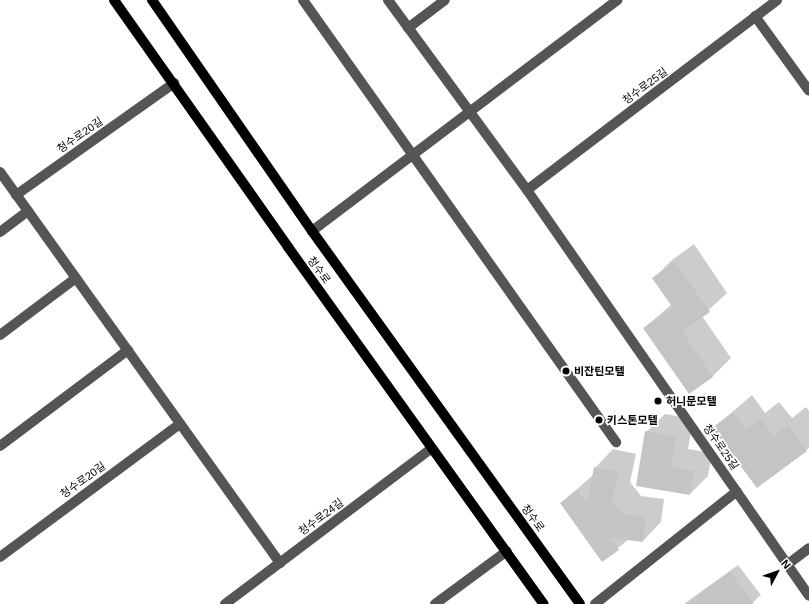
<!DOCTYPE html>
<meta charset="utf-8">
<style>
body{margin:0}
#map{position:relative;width:809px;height:604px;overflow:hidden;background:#fff;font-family:Arial,"Noto Sans KR",sans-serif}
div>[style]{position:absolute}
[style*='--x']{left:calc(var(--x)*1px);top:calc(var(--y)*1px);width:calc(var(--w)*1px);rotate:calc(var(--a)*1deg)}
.shadow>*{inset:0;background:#0003}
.building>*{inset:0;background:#c4c4c4}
.minor>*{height:10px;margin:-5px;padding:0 5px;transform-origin:5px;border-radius:5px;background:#555}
.major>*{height:10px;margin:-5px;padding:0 5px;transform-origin:5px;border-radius:5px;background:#000}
.dots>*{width:11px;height:11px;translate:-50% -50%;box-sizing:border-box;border:2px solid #fff;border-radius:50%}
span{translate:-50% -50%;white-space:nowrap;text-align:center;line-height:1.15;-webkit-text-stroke:3.5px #fff;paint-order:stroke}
.street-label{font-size:11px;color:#000}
.poi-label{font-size:11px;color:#000;font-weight:700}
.left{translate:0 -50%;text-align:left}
.north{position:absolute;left:757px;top:552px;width:40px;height:40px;-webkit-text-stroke:3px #fff;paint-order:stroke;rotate:49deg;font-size:11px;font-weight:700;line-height:16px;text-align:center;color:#000}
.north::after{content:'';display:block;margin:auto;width:14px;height:18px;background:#000;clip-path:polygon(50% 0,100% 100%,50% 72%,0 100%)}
</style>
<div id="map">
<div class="shadow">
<i style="clip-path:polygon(694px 244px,727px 293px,702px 316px,731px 358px,713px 376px,689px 392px,644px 328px,672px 304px,654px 278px,672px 260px)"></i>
<i style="clip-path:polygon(752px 395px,765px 413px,779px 402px,792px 418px,806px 407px,809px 411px,809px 448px,806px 450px,714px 428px)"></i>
<i style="clip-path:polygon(665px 414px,693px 419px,688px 449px,712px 453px,708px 476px,690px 494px,646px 432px)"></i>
<i style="clip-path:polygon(613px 449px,636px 454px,630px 482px,641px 496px,664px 499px,661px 522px,643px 541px,629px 539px,602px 561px,561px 503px,593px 475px,595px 468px)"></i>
<i style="clip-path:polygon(738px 565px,761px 595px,751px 604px,684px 604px)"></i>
</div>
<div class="building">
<i style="clip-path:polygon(675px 262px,710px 312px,682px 331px,713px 377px,689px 394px,643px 328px,673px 308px,652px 278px)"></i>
<i style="clip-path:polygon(733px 412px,746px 430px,761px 419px,773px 436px,788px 425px,807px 451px,757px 488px,712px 428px)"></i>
<i style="clip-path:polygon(645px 431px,676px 437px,671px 467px,694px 471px,690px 495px,636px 486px)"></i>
<i style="clip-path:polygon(594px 467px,618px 472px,612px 501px,622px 514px,646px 517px,643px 542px,611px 538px,619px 550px,602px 562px,560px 503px,577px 490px,587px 503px)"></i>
<i style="clip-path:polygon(730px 572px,754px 604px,685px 604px)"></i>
</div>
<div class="minor">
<i style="--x:303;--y:0;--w:542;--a:54.7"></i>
<i style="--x:388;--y:0;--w:235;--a:53.8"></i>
<i style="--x:527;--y:190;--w:494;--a:55.2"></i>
<i style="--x:755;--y:16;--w:92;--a:54.2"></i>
<i style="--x:408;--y:28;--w:46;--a:-37.1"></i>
<i style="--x:0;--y:172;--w:481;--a:54.4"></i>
<i style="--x:527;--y:190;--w:314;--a:-37.2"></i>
<i style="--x:16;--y:195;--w:194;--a:-35.3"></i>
<i style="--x:312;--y:231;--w:383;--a:-37.1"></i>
<i style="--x:0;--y:232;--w:35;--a:-37"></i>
<i style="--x:0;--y:335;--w:95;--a:-36.9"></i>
<i style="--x:0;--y:446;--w:160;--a:-36.9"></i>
<i style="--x:0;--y:557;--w:224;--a:-36.5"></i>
<i style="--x:788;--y:564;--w:26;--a:-37"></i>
<i style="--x:225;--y:604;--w:259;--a:-37"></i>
<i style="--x:435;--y:604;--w:89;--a:-36.4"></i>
<i style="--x:595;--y:604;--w:181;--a:-38.5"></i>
</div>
<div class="major">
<i style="--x:114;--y:0;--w:302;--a:54.8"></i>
<i style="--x:288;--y:247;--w:439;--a:54.4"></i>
<i style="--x:152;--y:0;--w:281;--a:55.3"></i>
<i style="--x:312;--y:231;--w:459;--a:54.3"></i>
</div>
<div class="dots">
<i style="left:566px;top:371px;background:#000"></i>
<i style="left:658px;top:401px;background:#000"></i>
<i style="left:599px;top:420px;background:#000"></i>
</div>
<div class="street-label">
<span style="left:645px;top:86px;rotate:-37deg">청수로25길</span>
<span style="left:80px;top:135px;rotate:-35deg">청수로20길</span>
<span style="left:319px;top:270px;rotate:54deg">청수로</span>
<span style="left:721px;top:447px;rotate:55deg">청수로25길</span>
<span style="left:83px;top:480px;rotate:-36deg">청수로20길</span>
<span style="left:321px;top:517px;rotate:-37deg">청수로24길</span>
<span style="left:533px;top:518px;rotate:54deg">청수로</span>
</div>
<div class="poi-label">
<span class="left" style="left:574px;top:371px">비잔틴모텔</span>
<span class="left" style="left:666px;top:401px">허니문모텔</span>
<span class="left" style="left:607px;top:420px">키스톤모텔</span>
</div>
<div class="north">N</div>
</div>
